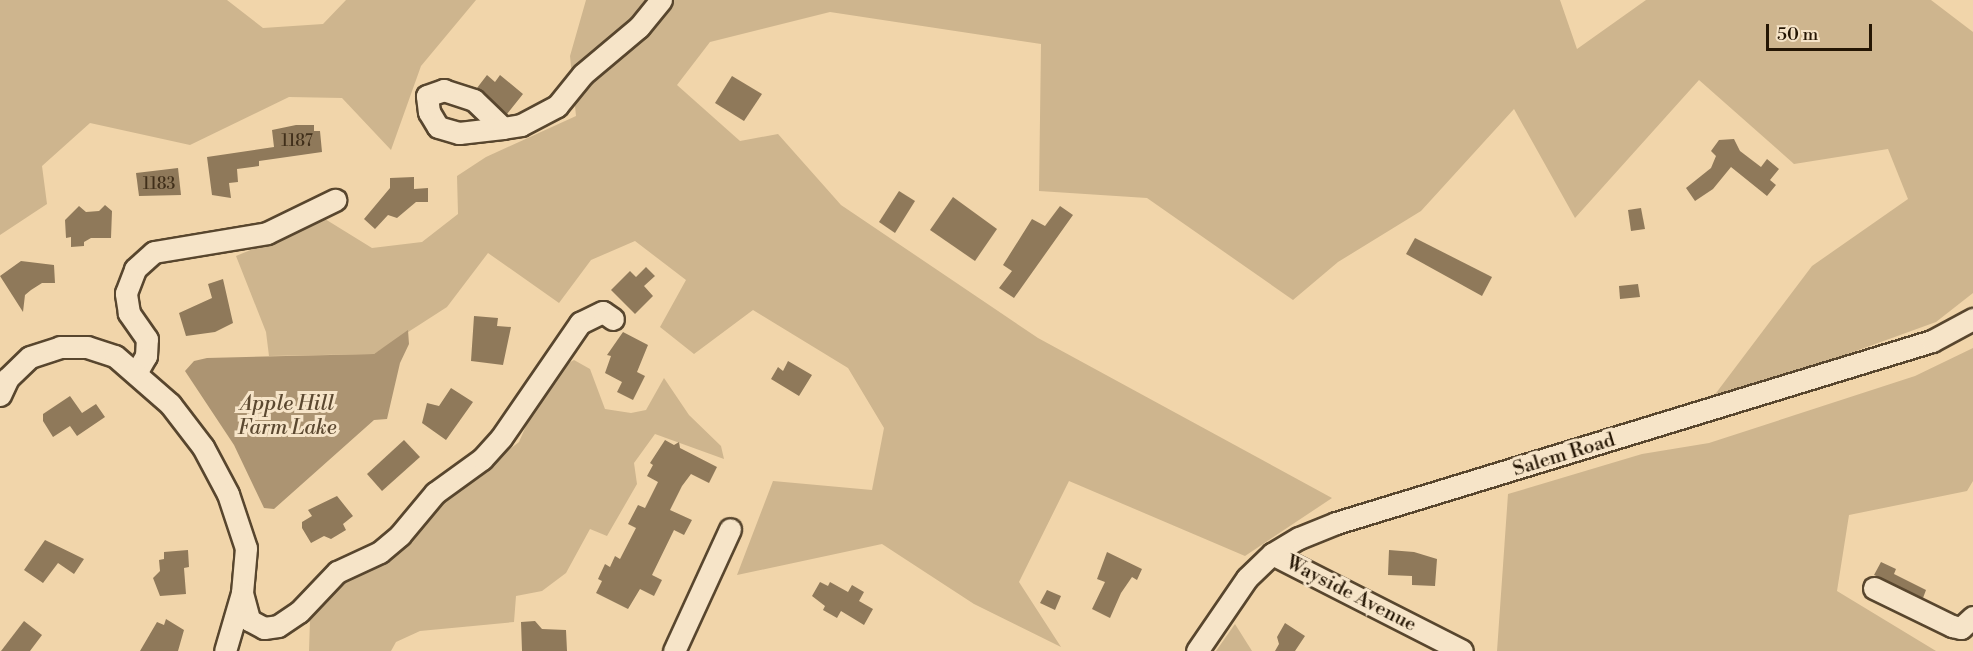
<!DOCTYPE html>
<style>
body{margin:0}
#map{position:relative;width:1973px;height:651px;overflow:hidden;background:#f1d5aa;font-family:"Libre Bodoni",serif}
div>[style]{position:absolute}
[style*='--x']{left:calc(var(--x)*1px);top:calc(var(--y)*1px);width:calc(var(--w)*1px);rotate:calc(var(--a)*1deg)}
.green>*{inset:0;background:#ceb58e}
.water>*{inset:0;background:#ac9472}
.building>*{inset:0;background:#8f795a}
.roads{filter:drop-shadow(2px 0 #58462e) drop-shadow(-2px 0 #58462e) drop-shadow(0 2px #58462e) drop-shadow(0 -2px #58462e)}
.minor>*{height:21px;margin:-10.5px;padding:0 10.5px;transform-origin:10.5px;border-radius:10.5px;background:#f6e4c8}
span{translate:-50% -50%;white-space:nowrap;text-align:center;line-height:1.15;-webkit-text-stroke:6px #f6e4c8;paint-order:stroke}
.number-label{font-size:16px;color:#402f1a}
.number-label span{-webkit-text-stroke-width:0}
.street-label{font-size:20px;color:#251604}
.water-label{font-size:21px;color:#5b4830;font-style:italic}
.scale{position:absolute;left:1766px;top:24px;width:106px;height:27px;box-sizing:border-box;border:3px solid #251604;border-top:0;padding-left:8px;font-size:18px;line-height:21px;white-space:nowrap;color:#251604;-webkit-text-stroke:4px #f6e4c8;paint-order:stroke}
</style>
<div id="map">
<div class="green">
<i style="clip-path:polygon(0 0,227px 0,263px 28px,323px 24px,346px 0,476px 0,421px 66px,391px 150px,342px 98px,289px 97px,190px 145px,90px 123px,42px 166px,47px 204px,0 235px)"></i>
<i style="clip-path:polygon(586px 0,1560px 0,1577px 49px,1646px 0,1931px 0,1973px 32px,1973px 293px,1936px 322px,1707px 405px,1812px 266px,1908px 199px,1888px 149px,1794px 164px,1699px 80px,1575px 218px,1514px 109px,1421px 211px,1338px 262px,1293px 300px,1147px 198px,1039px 191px,1041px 44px,830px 12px,710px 42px,677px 85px,740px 141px,778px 134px,841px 205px,1038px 338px,1332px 498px,1245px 556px,1069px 481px,1019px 582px,1061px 647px,974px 604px,882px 544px,737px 575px,773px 481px,872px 490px,884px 428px,848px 368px,753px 310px,694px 354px,660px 327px,686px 280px,635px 241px,591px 260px,559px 303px,488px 253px,447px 307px,374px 354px,269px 356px,266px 332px,236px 256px,325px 219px,372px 248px,422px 242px,458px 214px,457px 176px,486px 157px,576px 116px,570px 56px)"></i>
<i style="clip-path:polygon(1973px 348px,1973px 481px,1967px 491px,1849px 515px,1837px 591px,1936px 651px,1497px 651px,1508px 494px,1642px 454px,1709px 443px,1915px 376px)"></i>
<i style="clip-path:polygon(574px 360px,590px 369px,605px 409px,631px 413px,646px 410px,664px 378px,689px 415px,721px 446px,724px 459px,655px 434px,634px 463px,637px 484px,607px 536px,590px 529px,566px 573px,542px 591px,516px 596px,514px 622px,420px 631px,396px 642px,391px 651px,309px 651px,310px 620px,345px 583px,396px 549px,434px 507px,519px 442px,548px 375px)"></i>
<i style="clip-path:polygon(1235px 624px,1252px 651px,1216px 651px)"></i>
</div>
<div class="water">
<i style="clip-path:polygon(408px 330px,409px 344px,400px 363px,387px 419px,374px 420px,274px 509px,264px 508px,234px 445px,185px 371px,194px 361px,207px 358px,374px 354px)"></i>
</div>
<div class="building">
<i style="clip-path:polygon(487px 75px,495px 82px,500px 75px,523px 94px,507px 114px,477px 88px)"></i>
<i style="clip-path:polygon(732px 76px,762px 94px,744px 121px,715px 103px)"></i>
<i style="clip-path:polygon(296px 125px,314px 125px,314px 131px,320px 131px,322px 152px,259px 161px,259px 166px,237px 169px,238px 182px,229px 183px,231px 198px,212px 195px,207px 157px,274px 147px,272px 130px)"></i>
<i style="clip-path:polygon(1734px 139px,1740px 151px,1761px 167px,1767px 159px,1779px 169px,1770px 180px,1776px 185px,1767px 196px,1731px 167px,1713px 189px,1695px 201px,1686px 188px,1711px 168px,1716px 156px,1711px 151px,1719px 140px)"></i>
<i style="clip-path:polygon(178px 168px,181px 195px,139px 196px,136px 173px)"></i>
<i style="clip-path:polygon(414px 177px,414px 189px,428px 188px,428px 202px,416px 202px,397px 218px,388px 215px,375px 229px,364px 219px,390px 188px,390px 178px)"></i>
<i style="clip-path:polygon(899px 191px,915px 201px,895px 233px,879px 222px)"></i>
<i style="clip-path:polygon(953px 197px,997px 229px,975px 261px,930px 230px)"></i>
<i style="clip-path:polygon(105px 205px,112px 211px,111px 238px,91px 238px,84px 242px,84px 246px,71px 247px,71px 237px,66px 238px,65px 220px,79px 206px,86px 212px,99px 211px)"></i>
<i style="clip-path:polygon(1060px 206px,1073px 215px,1014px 298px,999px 288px,1012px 271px,1003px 265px,1032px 219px,1045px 226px)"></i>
<i style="clip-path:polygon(1641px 208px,1645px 229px,1631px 231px,1628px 210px)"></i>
<i style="clip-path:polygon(1415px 238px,1492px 277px,1482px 296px,1406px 254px)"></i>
<i style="clip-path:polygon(21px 261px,54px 265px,55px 283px,42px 283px,31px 290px,25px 295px,23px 312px,0 276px)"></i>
<i style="clip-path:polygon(646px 267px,655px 276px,644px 286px,653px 296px,635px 314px,611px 290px,630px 271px,636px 277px)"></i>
<i style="clip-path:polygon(223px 279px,233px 323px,215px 332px,186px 336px,179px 313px,212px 298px,208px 284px)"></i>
<i style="clip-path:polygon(1638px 284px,1640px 297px,1620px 299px,1619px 286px)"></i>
<i style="clip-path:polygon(474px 316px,498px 318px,497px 326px,511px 327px,503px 365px,471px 361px)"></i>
<i style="clip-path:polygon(623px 332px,648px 345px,637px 372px,645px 376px,633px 400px,617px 392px,622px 382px,605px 373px,611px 356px,607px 355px)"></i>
<i style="clip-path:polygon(788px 361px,812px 375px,799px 396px,771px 379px,778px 367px,783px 371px)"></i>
<i style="clip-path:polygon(451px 388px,473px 402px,446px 440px,422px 423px,427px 403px,439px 406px)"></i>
<i style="clip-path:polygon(70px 396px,82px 413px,96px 404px,105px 417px,77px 436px,70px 426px,53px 437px,43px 421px,43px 414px)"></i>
<i style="clip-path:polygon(404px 440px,420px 457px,382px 491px,367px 474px)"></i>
<i style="clip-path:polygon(665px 440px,674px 445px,679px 442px,680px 448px,717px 467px,709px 483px,691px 474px,682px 486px,670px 510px,692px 520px,684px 535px,674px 530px,652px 575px,662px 580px,654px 596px,640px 589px,628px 609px,596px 593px,602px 581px,598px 579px,605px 564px,610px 567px,615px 556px,620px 559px,636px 528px,628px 524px,638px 505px,645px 508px,658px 482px,647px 476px,653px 465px,650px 463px)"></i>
<i style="clip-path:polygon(337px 496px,353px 516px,343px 524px,346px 530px,331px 539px,324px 536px,311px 543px,302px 528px,302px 522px,312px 516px,308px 510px)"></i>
<i style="clip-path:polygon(45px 540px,84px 559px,74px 574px,58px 563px,43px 583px,24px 570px)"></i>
<i style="clip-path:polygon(188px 550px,189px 567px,184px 568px,186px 594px,160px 596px,153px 578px,160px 571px,159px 560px,164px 559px,164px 552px)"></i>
<i style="clip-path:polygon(1389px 550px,1414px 552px,1437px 559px,1435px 586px,1412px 585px,1412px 576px,1388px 575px)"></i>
<i style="clip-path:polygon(1107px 552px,1142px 569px,1137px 580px,1132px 577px,1121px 593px,1110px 618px,1092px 609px,1105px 582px,1097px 579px)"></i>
<i style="clip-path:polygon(1881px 562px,1896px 569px,1894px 574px,1926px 590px,1923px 598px,1874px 575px)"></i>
<i style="clip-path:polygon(820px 582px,828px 586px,830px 582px,848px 592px,852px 585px,864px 592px,859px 601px,873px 609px,864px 625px,841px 611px,837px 618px,823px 610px,825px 606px,812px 596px)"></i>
<i style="clip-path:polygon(1047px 590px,1061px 596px,1055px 610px,1040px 603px)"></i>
<i style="clip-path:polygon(166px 619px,184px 630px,178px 651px,140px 651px,157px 622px,164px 625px)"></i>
<i style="clip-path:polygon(24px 621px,42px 635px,30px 651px,1px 651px)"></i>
<i style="clip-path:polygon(535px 621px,542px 629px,566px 630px,567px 651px,522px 651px,521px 622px)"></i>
<i style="clip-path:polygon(1285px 623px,1305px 636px,1295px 651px,1275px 651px,1279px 644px,1277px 637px)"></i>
</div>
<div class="roads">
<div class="minor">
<i style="--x:503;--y:128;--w:40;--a:-136"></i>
<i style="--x:474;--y:100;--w:32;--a:-162"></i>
<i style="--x:444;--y:90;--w:18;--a:161"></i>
<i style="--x:427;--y:96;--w:16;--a:83"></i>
<i style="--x:429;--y:112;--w:17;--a:59"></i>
<i style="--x:438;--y:127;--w:22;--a:16"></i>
<i style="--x:459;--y:133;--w:44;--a:-6.5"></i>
<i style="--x:503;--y:128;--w:18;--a:-9"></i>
<i style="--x:521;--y:125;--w:41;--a:-27.8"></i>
<i style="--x:557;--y:106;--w:41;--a:-50.9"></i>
<i style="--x:583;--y:74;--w:73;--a:-40"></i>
<i style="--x:639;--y:27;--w:35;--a:-51"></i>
<i style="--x:136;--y:373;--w:20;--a:-60"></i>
<i style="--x:146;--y:356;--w:17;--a:-87"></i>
<i style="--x:147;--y:339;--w:32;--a:-125"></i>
<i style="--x:129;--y:313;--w:20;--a:-99"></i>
<i style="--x:126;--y:293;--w:26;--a:-69"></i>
<i style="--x:135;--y:269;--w:25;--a:-42"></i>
<i style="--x:154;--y:252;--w:115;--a:-9.5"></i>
<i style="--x:267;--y:233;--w:76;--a:-25.9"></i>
<i style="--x:0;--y:395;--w:19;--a:-65"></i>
<i style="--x:8;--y:378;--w:30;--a:-44"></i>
<i style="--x:30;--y:357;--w:32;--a:-18"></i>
<i style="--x:60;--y:347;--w:27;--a:0"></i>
<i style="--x:87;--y:347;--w:29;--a:18"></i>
<i style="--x:115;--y:356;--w:73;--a:41.1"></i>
<i style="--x:170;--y:404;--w:54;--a:52.5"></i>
<i style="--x:203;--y:447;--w:53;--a:62"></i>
<i style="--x:228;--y:494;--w:57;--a:71.6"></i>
<i style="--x:246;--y:548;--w:45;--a:95.1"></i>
<i style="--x:242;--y:593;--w:60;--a:106.3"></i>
<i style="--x:1272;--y:554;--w:213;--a:27"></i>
<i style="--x:1874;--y:588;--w:87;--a:26"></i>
<i style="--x:1952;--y:626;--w:9;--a:13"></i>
<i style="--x:1961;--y:628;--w:16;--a:-43"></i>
<i style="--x:242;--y:593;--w:28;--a:75"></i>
<i style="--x:249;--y:620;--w:17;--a:28"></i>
<i style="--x:264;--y:628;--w:14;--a:-8"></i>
<i style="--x:278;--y:626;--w:25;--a:-34"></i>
<i style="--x:299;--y:612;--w:55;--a:-46.5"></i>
<i style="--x:337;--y:572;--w:47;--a:-24.9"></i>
<i style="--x:380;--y:552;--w:26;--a:-40"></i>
<i style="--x:400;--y:535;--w:55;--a:-50.2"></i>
<i style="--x:435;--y:493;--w:58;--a:-35.9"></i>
<i style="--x:482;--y:459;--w:28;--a:-48"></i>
<i style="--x:501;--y:438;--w:140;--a:-55.5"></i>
<i style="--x:580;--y:323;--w:25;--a:-26"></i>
<i style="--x:603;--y:312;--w:12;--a:35"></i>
<i style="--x:674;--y:651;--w:134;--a:-65.3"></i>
<i style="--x:1197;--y:651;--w:88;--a:-55.6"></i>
<i style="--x:1247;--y:578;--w:35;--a:-44"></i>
<i style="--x:1272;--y:554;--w:31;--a:-31"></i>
<i style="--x:1299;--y:538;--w:40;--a:-22"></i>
<i style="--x:1336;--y:523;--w:623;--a:-16.98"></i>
<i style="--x:1932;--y:341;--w:47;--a:-28.2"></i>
</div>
</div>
<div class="number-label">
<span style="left:297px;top:141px">1187</span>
<span style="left:159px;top:184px">1183</span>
</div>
<div class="street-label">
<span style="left:1564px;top:455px;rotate:-17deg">Salem Road</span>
<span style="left:1351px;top:594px;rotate:27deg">Wayside Avenue</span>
</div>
<div class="water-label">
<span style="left:287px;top:416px">Apple Hill<br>Farm Lake</span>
</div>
<div class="scale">50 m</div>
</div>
